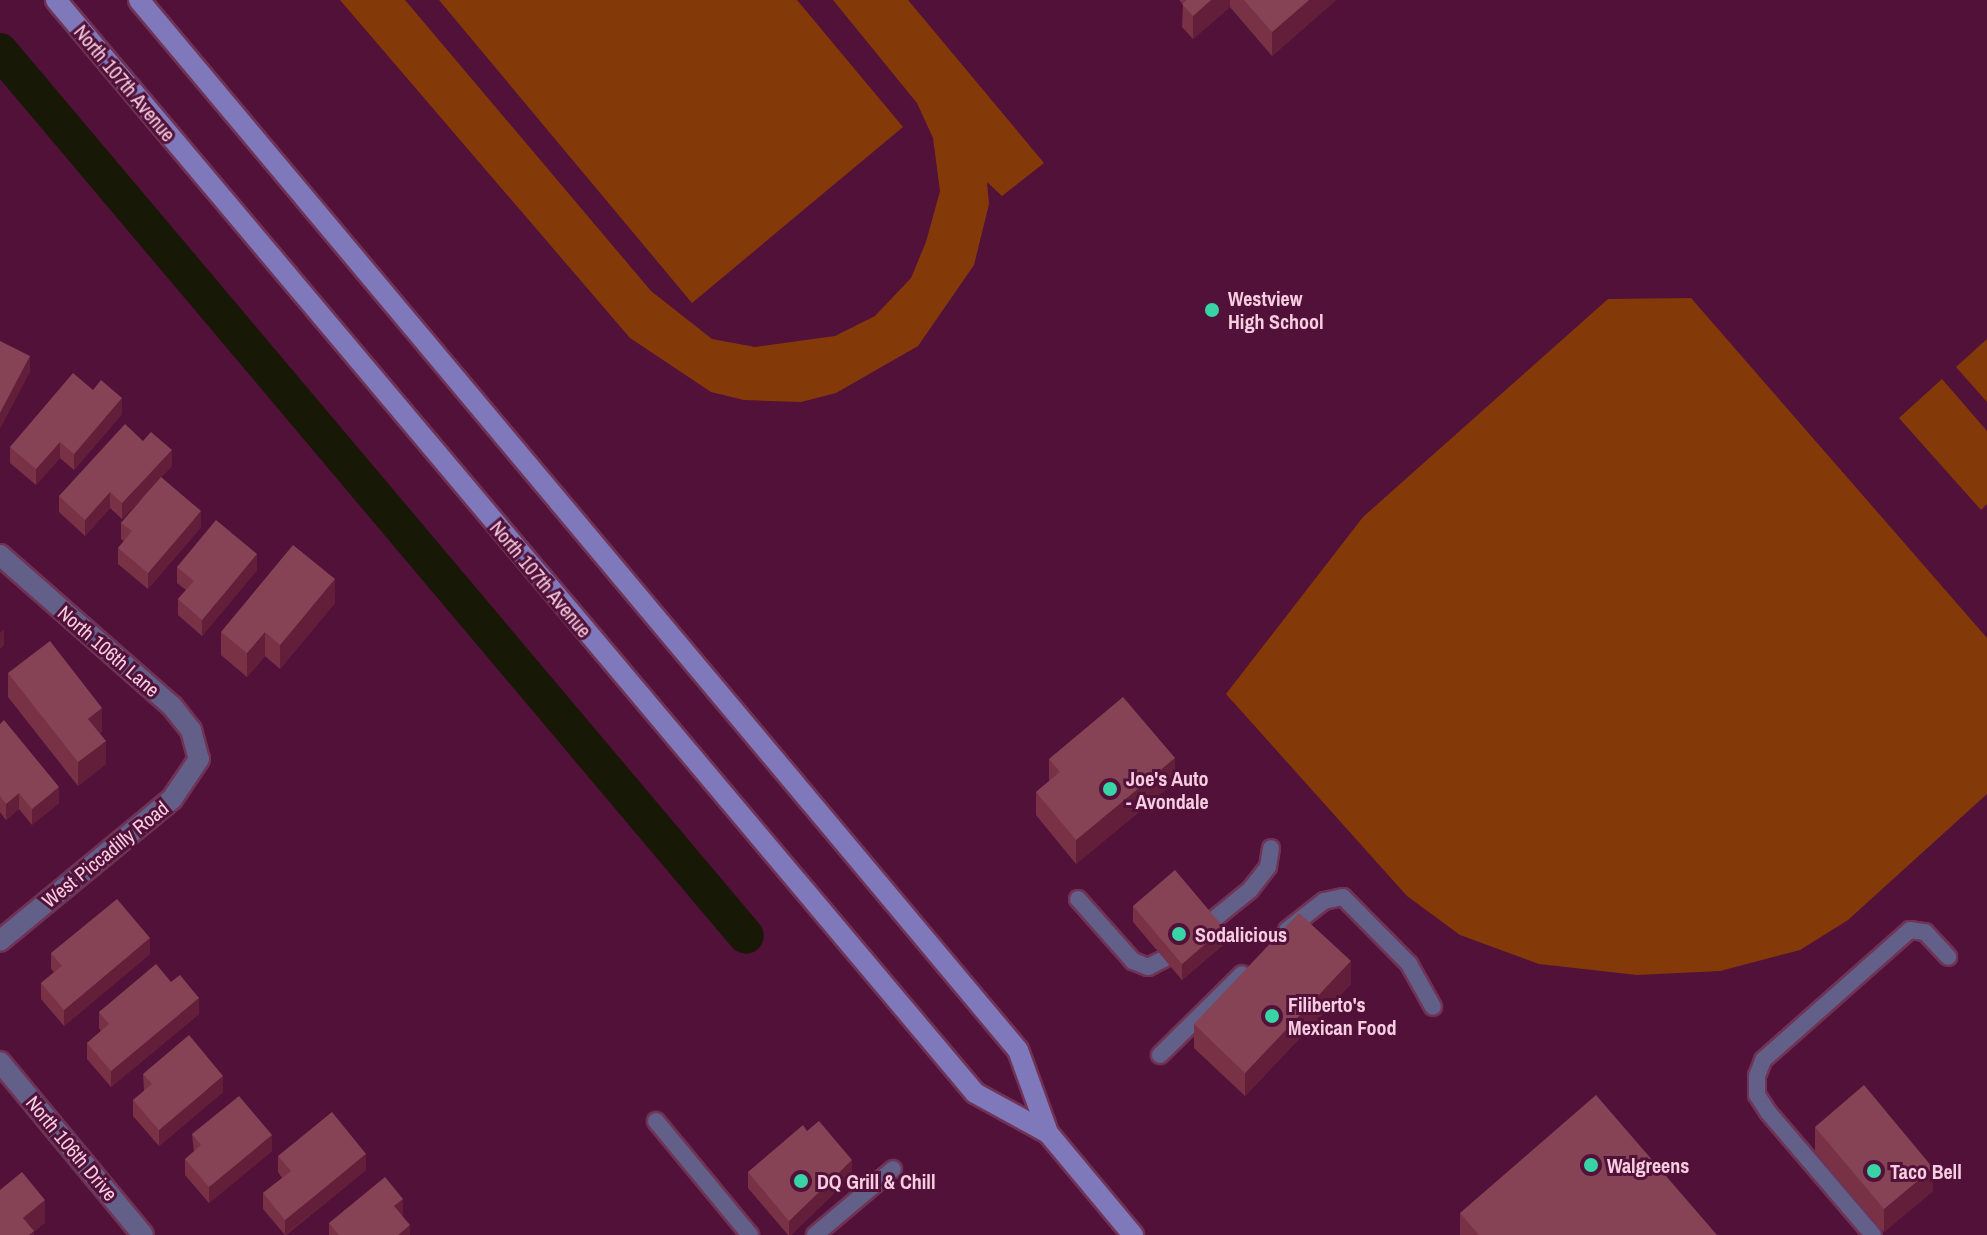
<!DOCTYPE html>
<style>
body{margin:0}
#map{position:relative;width:1987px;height:1235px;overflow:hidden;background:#521138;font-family:"Archivo Narrow",sans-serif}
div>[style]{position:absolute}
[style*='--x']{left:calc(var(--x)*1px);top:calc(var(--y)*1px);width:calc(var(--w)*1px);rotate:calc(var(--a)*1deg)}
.green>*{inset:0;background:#843a08}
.canal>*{height:36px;margin:-18px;padding:0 18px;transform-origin:18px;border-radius:18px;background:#181807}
.roads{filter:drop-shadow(2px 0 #703356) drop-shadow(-2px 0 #703356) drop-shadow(0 2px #703356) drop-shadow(0 -2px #703356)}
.lane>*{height:16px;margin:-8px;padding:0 8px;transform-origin:8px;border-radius:8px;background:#625f88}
.street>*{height:20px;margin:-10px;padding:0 10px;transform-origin:10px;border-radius:10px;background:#625f88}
.secondary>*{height:20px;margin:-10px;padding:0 10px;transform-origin:10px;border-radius:10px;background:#7f78ba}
.wall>*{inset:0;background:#793245}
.shaded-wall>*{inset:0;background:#631e39}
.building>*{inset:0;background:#864356}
.dots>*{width:22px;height:22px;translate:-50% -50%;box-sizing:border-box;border:4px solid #521138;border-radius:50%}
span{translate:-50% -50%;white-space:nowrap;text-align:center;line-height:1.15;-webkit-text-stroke:6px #521138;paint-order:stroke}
.street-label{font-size:20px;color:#f7cee1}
.poi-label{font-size:20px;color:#f7cee1;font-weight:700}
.left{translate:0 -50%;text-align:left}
</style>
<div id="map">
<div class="green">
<i style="clip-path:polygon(340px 0,405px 0,651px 291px,712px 339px,755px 347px,835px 336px,875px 316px,911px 278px,926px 242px,940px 191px,933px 138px,917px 103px,833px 0,908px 0,1044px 163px,1002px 196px,987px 182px,989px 204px,974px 265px,918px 346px,836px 393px,801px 402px,744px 400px,711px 392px,630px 338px)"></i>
<i style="clip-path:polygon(439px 0,797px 0,903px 127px,692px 303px)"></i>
<i style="clip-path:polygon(1691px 298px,1987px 638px,1987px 794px,1848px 920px,1800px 950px,1720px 971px,1637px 975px,1539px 964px,1460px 935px,1407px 896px,1226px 694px,1363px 517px,1608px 299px)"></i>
<i style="clip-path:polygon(1987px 339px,1987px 402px,1956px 367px)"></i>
<i style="clip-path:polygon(1942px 379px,1987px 431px,1987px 504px,1981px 510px,1899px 418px)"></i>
</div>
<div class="canal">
<i style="--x:0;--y:51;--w:1157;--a:49.87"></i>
</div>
<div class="roads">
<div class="lane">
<i style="--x:1078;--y:899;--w:83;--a:48.4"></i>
<i style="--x:1133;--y:961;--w:16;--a:22"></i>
<i style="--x:1148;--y:967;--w:18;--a:-27"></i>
<i style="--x:1208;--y:924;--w:54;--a:-39"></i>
<i style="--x:1250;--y:890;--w:29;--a:-52"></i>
<i style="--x:1268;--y:867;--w:19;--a:-81"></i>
<i style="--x:1287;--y:930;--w:47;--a:-38.1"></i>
<i style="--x:1324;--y:901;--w:19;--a:-12"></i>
<i style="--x:1343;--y:897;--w:94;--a:45.4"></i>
<i style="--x:1409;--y:964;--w:49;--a:60.8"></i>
<i style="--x:1160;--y:1055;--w:115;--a:-44.6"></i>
<i style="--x:656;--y:1121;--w:148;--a:50.5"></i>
<i style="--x:815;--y:1235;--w:102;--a:-40.2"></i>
<i style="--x:1873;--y:1235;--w:162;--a:-130.5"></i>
<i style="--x:1768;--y:1112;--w:20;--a:-123"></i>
<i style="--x:1757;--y:1095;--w:19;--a:-90"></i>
<i style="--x:1757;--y:1076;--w:17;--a:-69"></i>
<i style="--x:1763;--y:1060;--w:196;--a:-41.5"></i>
<i style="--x:1910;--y:930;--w:15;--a:8"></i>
<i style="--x:1925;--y:932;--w:34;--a:47"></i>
</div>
<div class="street">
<i style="--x:0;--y:555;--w:229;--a:41.3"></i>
<i style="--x:172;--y:706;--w:31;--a:52"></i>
<i style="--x:191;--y:730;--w:30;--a:75"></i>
<i style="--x:199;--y:759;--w:48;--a:124"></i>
<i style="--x:172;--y:799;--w:223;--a:140.5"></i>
<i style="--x:0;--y:1062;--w:224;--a:50.4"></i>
</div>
<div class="secondary">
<i style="--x:56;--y:0;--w:1428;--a:49.94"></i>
<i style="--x:975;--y:1093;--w:83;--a:28.7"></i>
<i style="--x:139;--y:0;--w:1369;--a:50.07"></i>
<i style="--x:1018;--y:1050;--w:88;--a:70.1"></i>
<i style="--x:1048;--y:1133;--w:133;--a:50.2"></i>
</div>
</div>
<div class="wall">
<i style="clip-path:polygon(1179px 0,1336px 0,1272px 56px,1230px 7px,1193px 39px,1182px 27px,1183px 4px)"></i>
<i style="clip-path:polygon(122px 414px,74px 470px,60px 458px,36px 485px,10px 463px,10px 447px)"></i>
<i style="clip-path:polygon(172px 466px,161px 477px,201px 527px,148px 589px,118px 564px,118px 548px,124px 541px,121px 539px,121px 523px,147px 493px,122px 519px,110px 508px,85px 536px,59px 512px,59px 496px)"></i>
<i style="clip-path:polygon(177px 567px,257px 570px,202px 636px,178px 615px,178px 599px,186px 590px,177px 583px)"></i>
<i style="clip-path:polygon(335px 603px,280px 669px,265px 656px,247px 677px,221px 655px,221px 632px)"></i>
<i style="clip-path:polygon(8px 673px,102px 731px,100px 733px,106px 764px,78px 786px,8px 697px)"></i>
<i style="clip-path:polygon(0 724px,59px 803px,32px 825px,19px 809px,6px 820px,0 812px)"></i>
<i style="clip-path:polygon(1049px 759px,1175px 782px,1076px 864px,1036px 815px,1036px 792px,1049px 781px)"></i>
<i style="clip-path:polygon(1133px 906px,1224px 944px,1182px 980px,1133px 922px)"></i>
<i style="clip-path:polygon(51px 953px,150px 954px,64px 1026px,41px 999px,41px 983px,54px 972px,51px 969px)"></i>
<i style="clip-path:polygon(1351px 984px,1245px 1096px,1194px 1048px,1194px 1024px)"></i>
<i style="clip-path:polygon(99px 1012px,199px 1014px,111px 1087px,87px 1059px,87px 1043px,101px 1031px,99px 1028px)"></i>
<i style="clip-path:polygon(143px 1074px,223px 1092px,159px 1146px,133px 1116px,133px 1100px,144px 1091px)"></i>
<i style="clip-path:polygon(1815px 1127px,1933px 1191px,1884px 1232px,1815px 1151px)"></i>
<i style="clip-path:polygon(807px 1131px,852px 1176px,791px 1235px,788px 1235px,748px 1188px,748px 1172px)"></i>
<i style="clip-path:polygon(192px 1134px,272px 1151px,209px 1203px,185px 1175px,185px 1159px,194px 1152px)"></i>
<i style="clip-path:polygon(278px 1156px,366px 1170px,286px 1235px,285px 1235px,263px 1209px,263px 1193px,282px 1178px,278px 1172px)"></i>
<i style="clip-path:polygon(1460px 1213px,1717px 1235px,1460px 1235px)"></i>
<i style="clip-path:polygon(403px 1215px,402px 1216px,410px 1235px,329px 1235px,329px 1223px)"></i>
</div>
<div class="shaded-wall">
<i style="clip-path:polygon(1211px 0,1230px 0,1230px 7px,1193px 39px,1193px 16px)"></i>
<i style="clip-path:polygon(1309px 0,1336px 0,1272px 56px,1272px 32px)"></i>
<i style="clip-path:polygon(30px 356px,30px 372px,0 429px,0 413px)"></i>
<i style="clip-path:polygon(122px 398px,122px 414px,74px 470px,74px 454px)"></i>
<i style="clip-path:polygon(60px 442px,60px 458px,36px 485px,36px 469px)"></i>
<i style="clip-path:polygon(172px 450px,172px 466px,122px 519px,122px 503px)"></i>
<i style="clip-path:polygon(110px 492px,110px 508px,85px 536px,85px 520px)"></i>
<i style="clip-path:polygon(201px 511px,201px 527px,148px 589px,148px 573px)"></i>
<i style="clip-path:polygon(257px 554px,257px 570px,202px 636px,202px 620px)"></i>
<i style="clip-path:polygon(335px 579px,335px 603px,280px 669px,280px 645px)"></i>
<i style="clip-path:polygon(4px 629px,4px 645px,0 649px,0 633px)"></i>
<i style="clip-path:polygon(265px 632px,265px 656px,247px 677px,247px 653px)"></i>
<i style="clip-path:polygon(102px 708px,102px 731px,88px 742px,88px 719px)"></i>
<i style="clip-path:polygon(106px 741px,106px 764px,78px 786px,78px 762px)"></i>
<i style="clip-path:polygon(1175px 758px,1175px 782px,1076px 864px,1076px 840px)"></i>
<i style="clip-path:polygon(59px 787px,59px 803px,32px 825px,32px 809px)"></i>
<i style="clip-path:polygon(19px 793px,19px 809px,6px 820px,6px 804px)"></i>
<i style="clip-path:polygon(1224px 928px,1224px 944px,1182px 980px,1182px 964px)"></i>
<i style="clip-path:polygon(150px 938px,150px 954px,64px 1026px,64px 1010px)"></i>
<i style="clip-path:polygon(1351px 961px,1351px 984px,1245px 1096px,1245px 1073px)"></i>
<i style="clip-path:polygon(199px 998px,199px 1014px,111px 1087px,111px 1071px)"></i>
<i style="clip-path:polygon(223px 1076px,223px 1092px,159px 1146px,159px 1130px)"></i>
<i style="clip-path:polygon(272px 1135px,272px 1151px,209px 1203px,209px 1187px)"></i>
<i style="clip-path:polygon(366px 1154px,366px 1170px,285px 1235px,285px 1220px)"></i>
<i style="clip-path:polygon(852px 1160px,852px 1176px,791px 1235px,789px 1235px,789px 1221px)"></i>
<i style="clip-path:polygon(1933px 1168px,1933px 1191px,1884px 1232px,1884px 1209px)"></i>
<i style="clip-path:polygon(403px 1199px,403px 1215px,394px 1222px,394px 1206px)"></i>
<i style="clip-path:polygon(45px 1200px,45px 1223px,34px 1232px,34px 1235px,23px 1235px,23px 1218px)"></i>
<i style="clip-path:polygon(410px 1225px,410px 1235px,398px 1235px)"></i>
</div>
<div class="building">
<i style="clip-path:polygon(1187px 0,1211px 0,1193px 16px,1182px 4px)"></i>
<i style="clip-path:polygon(1244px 0,1309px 0,1272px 32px)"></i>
<i style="clip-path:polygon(0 341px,30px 356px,0 413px)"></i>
<i style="clip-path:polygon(73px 373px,93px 390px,101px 380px,122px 398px,74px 454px,60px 442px,36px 469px,10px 447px)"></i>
<i style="clip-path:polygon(125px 424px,143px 441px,151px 432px,172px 450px,122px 503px,110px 492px,85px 520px,59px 496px)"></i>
<i style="clip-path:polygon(161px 477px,201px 511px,148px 573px,118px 548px,132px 531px,121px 523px)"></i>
<i style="clip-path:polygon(216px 520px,257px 554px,202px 620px,178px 599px,194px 581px,177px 567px)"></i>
<i style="clip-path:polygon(293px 545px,335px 579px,280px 645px,265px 632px,247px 653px,221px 632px)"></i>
<i style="clip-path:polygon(50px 641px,102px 708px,88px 719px,106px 741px,78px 762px,8px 673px)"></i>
<i style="clip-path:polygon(1123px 697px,1175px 758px,1076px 840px,1036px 792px,1060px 772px,1049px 759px)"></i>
<i style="clip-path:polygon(4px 720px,59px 787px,32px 809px,19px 793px,6px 804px,0 796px,0 724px)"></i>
<i style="clip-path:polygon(1175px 870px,1224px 928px,1182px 964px,1133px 906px)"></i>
<i style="clip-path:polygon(117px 899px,150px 938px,64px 1010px,41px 983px,62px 966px,51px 953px)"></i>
<i style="clip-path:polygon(1299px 913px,1351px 961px,1245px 1073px,1194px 1024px)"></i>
<i style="clip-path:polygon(156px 964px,171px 982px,180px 975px,199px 998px,111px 1071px,87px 1043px,109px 1024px,99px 1012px)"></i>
<i style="clip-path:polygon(189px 1035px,223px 1076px,159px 1130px,133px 1100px,152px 1084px,143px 1074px)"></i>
<i style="clip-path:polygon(1864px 1085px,1933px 1168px,1884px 1209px,1815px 1127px)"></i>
<i style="clip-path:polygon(1596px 1095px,1717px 1235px,1479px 1235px,1460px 1213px)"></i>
<i style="clip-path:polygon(239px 1096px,272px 1135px,209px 1187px,185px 1159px,201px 1145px,192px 1134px)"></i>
<i style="clip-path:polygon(332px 1112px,366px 1154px,285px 1220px,263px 1193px,291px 1171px,278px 1156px)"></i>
<i style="clip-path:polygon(819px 1121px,852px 1160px,789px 1221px,748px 1172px,803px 1125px,807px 1131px)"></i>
<i style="clip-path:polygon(22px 1172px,45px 1200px,23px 1218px,34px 1231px,29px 1235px,0 1235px,0 1190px)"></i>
<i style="clip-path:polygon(385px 1177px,403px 1199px,394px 1206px,410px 1225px,398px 1235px,339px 1235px,329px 1223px)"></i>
</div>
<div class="dots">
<i style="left:1212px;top:310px;background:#39d4a5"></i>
<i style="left:1110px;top:789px;background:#39d4a5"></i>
<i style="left:1179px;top:934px;background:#39d4a5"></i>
<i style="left:1272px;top:1016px;background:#39d4a5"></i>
<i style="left:1591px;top:1165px;background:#39d4a5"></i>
<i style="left:1874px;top:1171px;background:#39d4a5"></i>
<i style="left:801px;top:1181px;background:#39d4a5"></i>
</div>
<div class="street-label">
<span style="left:125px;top:83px;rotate:50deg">North 107th Avenue</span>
<span style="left:541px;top:579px;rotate:50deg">North 107th Avenue</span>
<span style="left:109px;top:651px;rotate:41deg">North 106th Lane</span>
<span style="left:105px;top:854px;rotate:-39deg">West Piccadilly Road</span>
<span style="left:72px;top:1148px;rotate:50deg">North 106th Drive</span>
</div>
<div class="poi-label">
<span class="left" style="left:1228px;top:310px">Westview<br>High School</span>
<span class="left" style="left:1126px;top:790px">Joe's Auto<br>- Avondale</span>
<span class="left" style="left:1195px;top:934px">Sodalicious</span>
<span class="left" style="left:1288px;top:1016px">Filiberto's<br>Mexican Food</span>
<span class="left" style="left:1607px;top:1165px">Walgreens</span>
<span class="left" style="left:1890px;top:1171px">Taco Bell</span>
<span class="left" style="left:817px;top:1181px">DQ Grill &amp; Chill</span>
</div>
</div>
